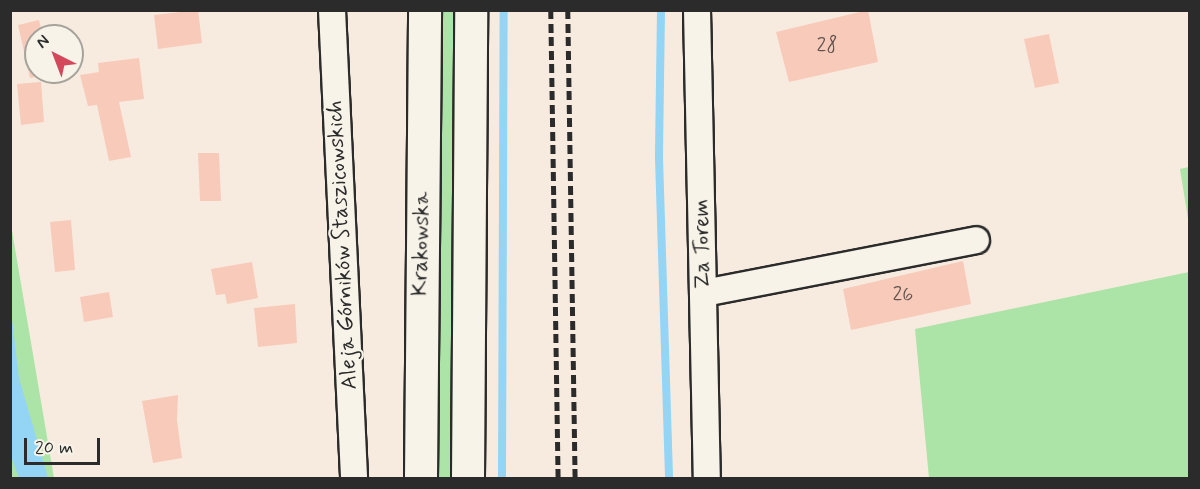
<!DOCTYPE html>
<meta charset="utf-8">
<style>
body{margin:0}
#map{position:relative;width:1200px;height:489px;overflow:hidden;background:#f7ebdf;font-family:Mynerve,sans-serif}
div>[style]{position:absolute}
[style*='--x']{left:calc(var(--x)*1px);top:calc(var(--y)*1px);width:calc(var(--w)*1px);rotate:calc(var(--a)*1deg)}
.green>*{inset:0;background:#ace3a6}
.water>*{inset:0;background:#94d4f5}
.stream>*{height:8px;margin:-4px;padding:0 4px;transform-origin:4px;border-radius:4px;background:#94d4f5}
.building>*{inset:0;background:#f8caba}
.roads{filter:drop-shadow(2px 0 #2b2b2b) drop-shadow(-2px 0 #2b2b2b) drop-shadow(0 2px #2b2b2b) drop-shadow(0 -2px #2b2b2b)}
.minor>*{height:26px;margin:-13px;padding:0 13px;transform-origin:13px;border-radius:13px;background:#f7f3e8}
.major>*{height:32px;margin:-16px;padding:0 16px;transform-origin:16px;border-radius:16px;background:#f7f3e8}
.rail>*{height:4.5px;margin-top:-2.25px;transform-origin:0;background:repeating-linear-gradient(90deg,#2b2b2b 0 9px,transparent 0 13.5px)}
span{translate:-50% -50%;white-space:nowrap;text-align:center;line-height:1.15;-webkit-text-stroke:4.5px #f7f3e8;paint-order:stroke}
.number-label{font-size:20px;color:#5e534f}
.number-label span{-webkit-text-stroke-width:0}
.street-label{font-size:22px;color:#2b2b2b}
.frame{position:absolute;inset:0;border:12px solid #2b2b2b;pointer-events:none}
.north{position:absolute;left:24px;top:24px;width:60px;height:60px;box-sizing:border-box;background:#f7f3e8;border:2px solid #a5a39c;border-radius:50%;rotate:318deg;font-size:16px;font-weight:700;line-height:24px;text-align:center;color:#2b2b2b}
.north::after{content:'';display:block;margin:auto;width:21px;height:27px;background:#d1495b;clip-path:polygon(50% 0,100% 100%,50% 72%,0 100%)}
.scale{position:absolute;left:24px;top:438px;width:76px;height:27px;box-sizing:border-box;border:3px solid #2b2b2b;border-top:0;padding-left:8px;font-size:18px;line-height:21px;white-space:nowrap;color:#2b2b2b;-webkit-text-stroke:4px #f7f3e8;paint-order:stroke}
</style>
<div id="map">
<div class="green">
<i style="clip-path:polygon(457px 10px,454px 478px,438px 478px,439px 11px)"></i>
<i style="clip-path:polygon(1189px 167px,1190px 167px,1189px 225px,1180px 169px)"></i>
<i style="clip-path:polygon(11px 225px,54px 478px,11px 478px)"></i>
<i style="clip-path:polygon(1189px 272px,1189px 478px,929px 478px,915px 329px)"></i>
</div>
<div class="water">
<i style="clip-path:polygon(11px 311px,19px 378px,48px 478px,19px 478px,11px 457px)"></i>
</div>
<div class="stream">
<i style="--x:661;--y:10;--w:148;--a:90.8"></i>
<i style="--x:659;--y:158;--w:320;--a:88.2"></i>
<i style="--x:502;--y:478;--w:468;--a:-89.8"></i>
</div>
<div class="building">
<i style="clip-path:polygon(198px 10px,202px 43px,158px 49px,154px 15px)"></i>
<i style="clip-path:polygon(868px 10px,878px 62px,789px 82px,776px 32px)"></i>
<i style="clip-path:polygon(39px 20px,43px 36px,36px 36px,36px 72px,51px 74px,30px 78px,18px 25px)"></i>
<i style="clip-path:polygon(1049px 34px,1059px 83px,1035px 88px,1024px 39px)"></i>
<i style="clip-path:polygon(139px 58px,144px 99px,119px 102px,131px 157px,109px 161px,97px 105px,88px 106px,80px 75px,99px 72px,98px 63px)"></i>
<i style="clip-path:polygon(41px 82px,44px 122px,21px 125px,17px 84px)"></i>
<i style="clip-path:polygon(198px 153px,219px 153px,221px 201px,200px 201px)"></i>
<i style="clip-path:polygon(71px 220px,75px 270px,55px 272px,50px 222px)"></i>
<i style="clip-path:polygon(963px 261px,971px 304px,851px 330px,843px 289px)"></i>
<i style="clip-path:polygon(252px 262px,258px 298px,227px 304px,225px 294px,216px 295px,211px 269px)"></i>
<i style="clip-path:polygon(109px 292px,113px 317px,84px 322px,80px 297px)"></i>
<i style="clip-path:polygon(295px 304px,297px 343px,258px 347px,254px 308px)"></i>
<i style="clip-path:polygon(178px 395px,177px 420px,182px 458px,153px 463px,142px 401px)"></i>
</div>
<div class="roads">
<div class="minor">
<i style="--x:332;--y:10;--w:469;--a:87.3"></i>
<i style="--x:697;--y:10;--w:468;--a:88.8"></i>
<i style="--x:704;--y:293;--w:277;--a:-11"></i>
</div>
<div class="major">
<i style="--x:421;--y:478;--w:468;--a:-89.5"></i>
<i style="--x:468;--y:478;--w:468;--a:-89.6"></i>
</div>
</div>
<div class="rail">
<i style="--x:551;--y:10;--w:468;--a:89.1"></i>
<i style="--x:568;--y:10;--w:468;--a:89.1"></i>
</div>
<div class="number-label">
<span style="left:827px;top:45px">28</span>
<span style="left:903px;top:294px">26</span>
</div>
<div class="street-label">
<span style="left:422px;top:244px;rotate:-89deg">Krakowska</span>
<span style="left:703px;top:244px;rotate:-91deg">Za Torem</span>
<span style="left:343px;top:245px;rotate:-93deg">Aleja Górników Staszicowskich</span>
</div>
<div class="frame"></div>
<div class="north">N</div>
<div class="scale">20 m</div>
</div>
